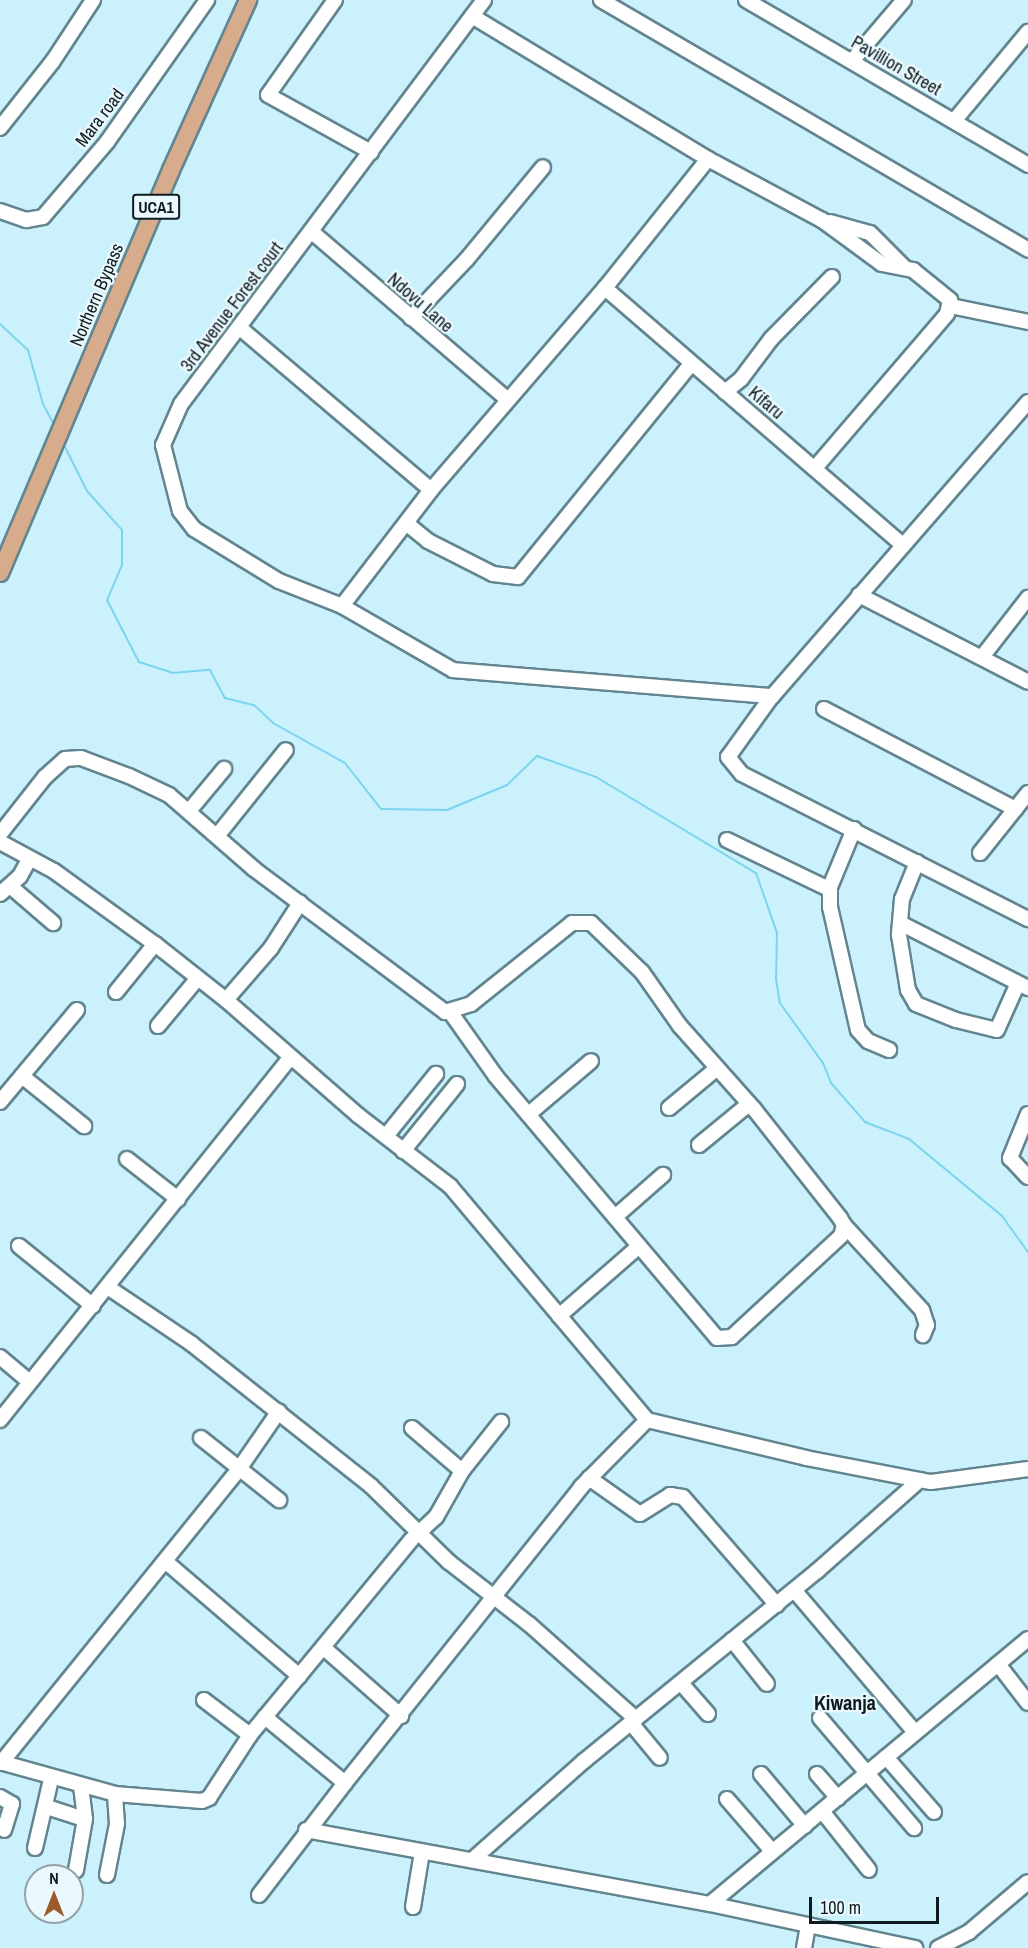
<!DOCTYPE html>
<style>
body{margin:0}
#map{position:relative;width:1028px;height:1948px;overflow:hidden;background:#cbf1fc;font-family:"Archivo Narrow",sans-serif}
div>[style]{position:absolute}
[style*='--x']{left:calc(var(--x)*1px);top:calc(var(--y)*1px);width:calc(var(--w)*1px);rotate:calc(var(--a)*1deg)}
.stream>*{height:2px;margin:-1px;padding:0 1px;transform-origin:1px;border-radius:1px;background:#7bd5ed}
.roads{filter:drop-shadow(2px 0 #62858f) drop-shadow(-2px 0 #62858f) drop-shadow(0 2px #62858f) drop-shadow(0 -2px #62858f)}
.minor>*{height:14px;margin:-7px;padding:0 7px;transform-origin:7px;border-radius:7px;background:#fff}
.major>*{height:16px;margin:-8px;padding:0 8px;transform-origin:8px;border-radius:8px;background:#d7ac8d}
span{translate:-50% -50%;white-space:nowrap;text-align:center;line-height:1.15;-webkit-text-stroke:4.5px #ebf9fe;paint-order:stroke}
.shield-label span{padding:2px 4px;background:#ebf9fe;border:2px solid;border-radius:4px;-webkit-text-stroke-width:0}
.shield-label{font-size:16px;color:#0e1c20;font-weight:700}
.street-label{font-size:18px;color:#0e1c20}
.neighbourhood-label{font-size:20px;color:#0e1c20;font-weight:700}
.north{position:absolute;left:24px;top:1864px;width:60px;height:60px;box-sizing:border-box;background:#ebf9fe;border:2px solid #93a1a5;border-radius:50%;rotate:0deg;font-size:16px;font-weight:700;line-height:24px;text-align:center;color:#0e1c20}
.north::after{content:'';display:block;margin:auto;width:21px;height:27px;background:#9e5b2a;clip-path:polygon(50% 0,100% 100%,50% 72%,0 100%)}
.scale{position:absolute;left:809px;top:1897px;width:130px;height:27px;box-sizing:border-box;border:3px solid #0e1c20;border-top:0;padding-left:8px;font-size:18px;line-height:21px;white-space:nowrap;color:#0e1c20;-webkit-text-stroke:4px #ebf9fe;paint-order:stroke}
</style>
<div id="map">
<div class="stream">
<i style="--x:0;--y:324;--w:38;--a:43"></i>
<i style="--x:28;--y:350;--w:56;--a:74.5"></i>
<i style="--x:43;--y:404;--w:26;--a:62"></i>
<i style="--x:63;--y:443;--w:54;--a:63.4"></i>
<i style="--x:87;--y:491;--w:52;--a:48.1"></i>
<i style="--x:122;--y:530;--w:35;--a:90"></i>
<i style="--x:122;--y:565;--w:38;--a:113"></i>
<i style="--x:107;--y:600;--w:70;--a:62.7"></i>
<i style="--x:139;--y:662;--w:35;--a:18"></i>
<i style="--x:172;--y:673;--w:38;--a:-5"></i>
<i style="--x:210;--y:670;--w:32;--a:62"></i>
<i style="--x:225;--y:698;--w:30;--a:14"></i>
<i style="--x:254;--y:705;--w:26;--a:43"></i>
<i style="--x:273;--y:723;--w:82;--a:29.1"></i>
<i style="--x:345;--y:763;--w:58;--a:52"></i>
<i style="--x:381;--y:809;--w:66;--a:0.9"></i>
<i style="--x:447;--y:810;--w:65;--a:-22.6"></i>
<i style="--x:507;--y:785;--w:42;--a:-44"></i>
<i style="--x:537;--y:756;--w:63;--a:19.6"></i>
<i style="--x:596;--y:777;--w:187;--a:31"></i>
<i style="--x:756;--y:873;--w:64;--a:70.7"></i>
<i style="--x:777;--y:933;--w:46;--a:91.2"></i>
<i style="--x:776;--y:979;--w:24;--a:81"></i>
<i style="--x:780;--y:1003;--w:74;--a:54.4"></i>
<i style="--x:823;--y:1063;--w:22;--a:68"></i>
<i style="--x:831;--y:1083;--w:52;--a:48.9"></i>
<i style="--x:865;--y:1122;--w:47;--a:21.1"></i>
<i style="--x:909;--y:1139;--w:121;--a:39.6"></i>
<i style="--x:1002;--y:1216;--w:44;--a:54.2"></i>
</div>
<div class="roads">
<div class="minor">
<i style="--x:335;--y:0;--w:116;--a:125.2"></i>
<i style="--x:268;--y:95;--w:118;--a:29"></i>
<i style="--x:484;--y:0;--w:505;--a:126.87"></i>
<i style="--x:181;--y:404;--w:45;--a:113.7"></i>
<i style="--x:163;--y:445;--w:68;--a:75.6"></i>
<i style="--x:180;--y:511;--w:23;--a:52"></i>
<i style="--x:194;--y:529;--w:100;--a:31.5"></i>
<i style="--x:279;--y:581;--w:68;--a:21.6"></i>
<i style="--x:342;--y:606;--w:128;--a:30"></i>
<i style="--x:453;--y:670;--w:320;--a:4.7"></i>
<i style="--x:601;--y:0;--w:495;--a:30.3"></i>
<i style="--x:746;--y:0;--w:327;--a:30.3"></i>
<i style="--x:472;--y:16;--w:276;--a:31.2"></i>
<i style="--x:708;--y:159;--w:129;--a:28.2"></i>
<i style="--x:822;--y:220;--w:74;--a:36.3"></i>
<i style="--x:882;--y:264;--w:32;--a:11"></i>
<i style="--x:913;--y:270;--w:48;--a:39"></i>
<i style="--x:950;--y:300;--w:14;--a:102"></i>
<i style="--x:947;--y:314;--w:203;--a:130.6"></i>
<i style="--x:852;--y:61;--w:80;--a:-49.6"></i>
<i style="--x:954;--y:121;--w:116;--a:-50.3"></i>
<i style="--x:0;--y:128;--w:85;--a:-51.7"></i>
<i style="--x:53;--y:61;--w:73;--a:-56.7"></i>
<i style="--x:0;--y:211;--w:28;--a:19"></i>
<i style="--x:26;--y:220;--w:17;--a:-10"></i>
<i style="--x:43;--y:217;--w:99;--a:-49.5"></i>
<i style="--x:107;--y:142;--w:174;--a:-54.8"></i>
<i style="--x:830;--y:222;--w:41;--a:15.4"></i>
<i style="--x:870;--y:233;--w:49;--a:45"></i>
<i style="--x:312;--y:232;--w:257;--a:40.6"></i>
<i style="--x:605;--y:288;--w:394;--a:40.8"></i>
<i style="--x:951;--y:306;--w:79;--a:11.7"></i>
<i style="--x:411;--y:318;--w:81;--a:-46.5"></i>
<i style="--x:467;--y:259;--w:119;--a:-50.4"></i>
<i style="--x:240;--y:328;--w:250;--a:40.3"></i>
<i style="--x:725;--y:392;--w:21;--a:-39"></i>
<i style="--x:741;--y:379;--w:50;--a:-53.1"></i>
<i style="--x:771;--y:339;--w:87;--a:-45.5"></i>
<i style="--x:1028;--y:402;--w:390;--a:131"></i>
<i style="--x:772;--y:696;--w:75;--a:125.8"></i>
<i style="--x:728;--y:757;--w:22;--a:51"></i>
<i style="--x:742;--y:774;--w:321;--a:26.9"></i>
<i style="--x:406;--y:523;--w:28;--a:39"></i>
<i style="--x:428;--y:541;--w:73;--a:26.9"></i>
<i style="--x:493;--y:574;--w:25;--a:7"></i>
<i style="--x:518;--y:577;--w:274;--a:-50.9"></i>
<i style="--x:859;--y:595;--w:190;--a:27.2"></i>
<i style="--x:342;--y:606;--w:146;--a:-52.5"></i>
<i style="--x:431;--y:490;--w:267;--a:-49.3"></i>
<i style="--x:605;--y:288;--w:165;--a:-51.4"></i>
<i style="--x:982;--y:657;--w:75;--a:-52.1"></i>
<i style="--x:824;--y:709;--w:216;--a:27.6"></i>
<i style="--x:189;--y:811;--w:55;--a:-50.2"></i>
<i style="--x:854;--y:829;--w:63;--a:112.5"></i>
<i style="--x:830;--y:887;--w:20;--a:90"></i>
<i style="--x:830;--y:907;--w:126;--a:77.2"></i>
<i style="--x:858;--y:1030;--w:15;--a:48"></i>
<i style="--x:868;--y:1041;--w:23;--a:23"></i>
<i style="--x:0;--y:834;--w:73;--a:-51.7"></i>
<i style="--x:45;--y:777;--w:27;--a:-42"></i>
<i style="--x:65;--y:759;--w:16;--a:-4"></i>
<i style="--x:81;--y:758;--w:51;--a:20.6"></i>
<i style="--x:129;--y:776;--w:44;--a:25.4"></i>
<i style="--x:169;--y:795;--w:113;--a:41"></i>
<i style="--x:254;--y:869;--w:239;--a:36.8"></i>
<i style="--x:445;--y:1012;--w:27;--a:-17"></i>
<i style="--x:471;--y:1004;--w:129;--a:-38.7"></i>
<i style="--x:572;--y:923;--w:19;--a:0"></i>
<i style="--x:591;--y:923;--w:71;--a:43.9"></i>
<i style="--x:642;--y:972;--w:66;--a:54.9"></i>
<i style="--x:680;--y:1026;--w:111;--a:48.3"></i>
<i style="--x:754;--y:1109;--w:139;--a:51.7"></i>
<i style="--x:840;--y:1218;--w:8;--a:60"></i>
<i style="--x:844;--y:1225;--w:11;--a:105"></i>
<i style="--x:841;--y:1236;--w:149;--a:137.2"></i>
<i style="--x:732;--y:1337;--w:15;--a:176"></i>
<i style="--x:717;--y:1338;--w:344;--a:-130.2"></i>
<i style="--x:495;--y:1075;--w:76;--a:-125.4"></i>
<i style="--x:217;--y:836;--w:110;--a:-51.3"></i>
<i style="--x:727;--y:840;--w:113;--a:25.7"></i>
<i style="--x:0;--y:842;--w:61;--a:28.2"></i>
<i style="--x:54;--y:871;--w:125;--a:35.9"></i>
<i style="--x:155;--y:944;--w:90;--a:38.3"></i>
<i style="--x:226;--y:1000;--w:176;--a:41.1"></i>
<i style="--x:359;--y:1116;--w:115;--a:37.6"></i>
<i style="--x:450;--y:1186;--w:306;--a:49.9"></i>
<i style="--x:647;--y:1420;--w:163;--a:13.4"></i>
<i style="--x:806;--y:1458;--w:127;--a:10.9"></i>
<i style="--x:931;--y:1482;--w:98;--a:-7.6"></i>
<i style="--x:980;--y:853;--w:77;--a:-51.3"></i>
<i style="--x:917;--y:862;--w:40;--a:112"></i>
<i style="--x:902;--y:899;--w:36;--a:95"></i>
<i style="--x:899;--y:935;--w:56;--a:80.7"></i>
<i style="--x:908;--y:990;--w:16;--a:60"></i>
<i style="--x:916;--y:1004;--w:43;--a:21.8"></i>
<i style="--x:956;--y:1020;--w:42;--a:13.7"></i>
<i style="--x:997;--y:1030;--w:51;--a:-65.9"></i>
<i style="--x:10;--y:886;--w:57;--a:40.7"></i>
<i style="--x:0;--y:894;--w:27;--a:-42"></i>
<i style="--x:20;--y:876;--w:18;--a:-61"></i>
<i style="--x:900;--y:923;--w:144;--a:26.9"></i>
<i style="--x:116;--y:992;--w:62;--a:-50.9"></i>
<i style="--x:226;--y:1000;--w:69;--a:-49.1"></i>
<i style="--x:271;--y:948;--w:54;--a:-57.2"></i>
<i style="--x:158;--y:1026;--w:62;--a:-50.2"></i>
<i style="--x:22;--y:1076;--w:80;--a:38.9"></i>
<i style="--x:0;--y:1102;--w:120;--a:-50.1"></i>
<i style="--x:669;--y:1108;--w:61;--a:-39.7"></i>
<i style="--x:530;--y:1113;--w:80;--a:-40.4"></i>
<i style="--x:1028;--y:1114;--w:48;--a:112.2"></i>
<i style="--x:1010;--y:1158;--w:26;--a:47"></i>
<i style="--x:386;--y:1136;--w:80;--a:-51.1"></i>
<i style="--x:699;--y:1145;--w:65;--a:-39.4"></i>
<i style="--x:403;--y:1151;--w:86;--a:-51.1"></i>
<i style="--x:127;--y:1159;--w:65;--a:38.1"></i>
<i style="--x:615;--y:1217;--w:64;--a:-41.2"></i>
<i style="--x:844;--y:1225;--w:115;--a:47.5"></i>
<i style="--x:922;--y:1310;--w:16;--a:72"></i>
<i style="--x:927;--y:1325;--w:11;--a:112"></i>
<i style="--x:19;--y:1246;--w:95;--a:39"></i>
<i style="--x:109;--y:1288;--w:100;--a:34"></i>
<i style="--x:192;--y:1344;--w:228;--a:38.4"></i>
<i style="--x:371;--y:1486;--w:109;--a:44.3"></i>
<i style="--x:449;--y:1562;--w:101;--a:37.8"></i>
<i style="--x:529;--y:1624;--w:143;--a:41.6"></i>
<i style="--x:559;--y:1316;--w:103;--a:-41.1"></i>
<i style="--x:0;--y:1357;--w:39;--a:40"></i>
<i style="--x:0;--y:1420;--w:462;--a:-51.3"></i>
<i style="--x:412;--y:1428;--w:66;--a:40.7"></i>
<i style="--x:201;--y:1438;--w:100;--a:38.5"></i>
<i style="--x:589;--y:1478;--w:62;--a:35.2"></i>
<i style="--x:640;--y:1514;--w:36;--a:-32"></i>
<i style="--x:670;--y:1495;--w:13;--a:9"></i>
<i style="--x:683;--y:1497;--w:143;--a:49"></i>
<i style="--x:165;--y:1561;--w:177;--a:40.6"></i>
<i style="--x:299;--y:1676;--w:176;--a:-50.5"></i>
<i style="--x:411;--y:1540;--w:34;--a:-43"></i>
<i style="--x:436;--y:1517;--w:53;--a:-60.5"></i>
<i style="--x:462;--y:1471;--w:63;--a:-51.5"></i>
<i style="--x:794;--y:1590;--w:185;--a:49.6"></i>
<i style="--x:732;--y:1640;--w:56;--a:51.5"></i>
<i style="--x:324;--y:1648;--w:103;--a:41.4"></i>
<i style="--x:998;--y:1664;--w:49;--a:52.4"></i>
<i style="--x:681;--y:1683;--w:41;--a:48.9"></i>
<i style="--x:204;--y:1700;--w:58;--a:37.3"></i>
<i style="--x:820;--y:1718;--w:145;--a:49.5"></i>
<i style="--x:631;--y:1723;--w:45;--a:50.4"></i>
<i style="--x:886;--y:1757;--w:73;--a:48.9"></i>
<i style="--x:0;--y:1762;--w:119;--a:15.5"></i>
<i style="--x:115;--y:1794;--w:87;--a:4.6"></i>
<i style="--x:202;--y:1801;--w:8;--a:-23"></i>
<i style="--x:209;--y:1798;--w:75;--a:-56.9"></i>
<i style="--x:250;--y:1735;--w:77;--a:-50.3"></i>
<i style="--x:1;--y:1763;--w:378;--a:-51"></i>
<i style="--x:239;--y:1469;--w:70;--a:-55.4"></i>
<i style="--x:761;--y:1774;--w:68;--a:49.8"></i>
<i style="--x:817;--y:1774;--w:32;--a:49"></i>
<i style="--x:345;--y:1783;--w:379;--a:-51.4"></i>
<i style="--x:581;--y:1487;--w:94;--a:-45.4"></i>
<i style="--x:81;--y:1786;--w:33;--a:83"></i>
<i style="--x:0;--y:1797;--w:14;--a:30"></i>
<i style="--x:12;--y:1804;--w:27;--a:107"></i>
<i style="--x:727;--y:1799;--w:69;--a:49.1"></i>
<i style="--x:47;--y:1807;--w:40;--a:18"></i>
<i style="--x:85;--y:1819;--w:52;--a:100"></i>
<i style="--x:822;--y:1811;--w:75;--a:51.5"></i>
<i style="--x:306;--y:1830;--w:411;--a:10.4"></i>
<i style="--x:710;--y:1904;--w:210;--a:12.1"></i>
<i style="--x:35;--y:1848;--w:71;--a:-76.9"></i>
<i style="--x:472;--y:1860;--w:149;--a:-41.5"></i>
<i style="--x:584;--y:1761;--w:301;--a:-39.2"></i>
<i style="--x:817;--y:1571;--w:137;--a:-41.5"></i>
<i style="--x:107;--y:1875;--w:52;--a:-78.9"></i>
<i style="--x:117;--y:1824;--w:30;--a:-94"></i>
<i style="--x:259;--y:1895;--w:141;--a:-52.5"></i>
<i style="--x:345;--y:1783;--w:104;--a:-140.5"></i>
<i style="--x:710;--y:1904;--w:414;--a:-39.8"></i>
<i style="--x:413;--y:1907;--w:56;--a:-80.7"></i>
<i style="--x:804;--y:1948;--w:23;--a:-80"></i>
<i style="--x:938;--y:1948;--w:35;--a:-27"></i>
<i style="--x:969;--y:1932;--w:77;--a:-40.3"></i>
</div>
<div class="major">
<i style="--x:0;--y:573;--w:438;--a:-67"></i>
<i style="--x:171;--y:170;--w:187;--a:-65.6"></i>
</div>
</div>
<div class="shield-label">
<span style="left:156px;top:207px">UCA1</span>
</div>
<div class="street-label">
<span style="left:896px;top:66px;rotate:30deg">Pavillion Street</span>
<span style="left:100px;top:118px;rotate:-53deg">Mara road</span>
<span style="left:97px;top:295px;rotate:-67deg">Northern Bypass</span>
<span style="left:420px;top:303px;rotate:41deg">Ndovu Lane</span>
<span style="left:232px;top:307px;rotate:-53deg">3rd Avenue Forest court</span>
<span style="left:766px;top:403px;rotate:40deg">Kifaru</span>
</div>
<div class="neighbourhood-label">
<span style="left:845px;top:1702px">Kiwanja</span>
</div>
<div class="north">N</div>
<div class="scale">100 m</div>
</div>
